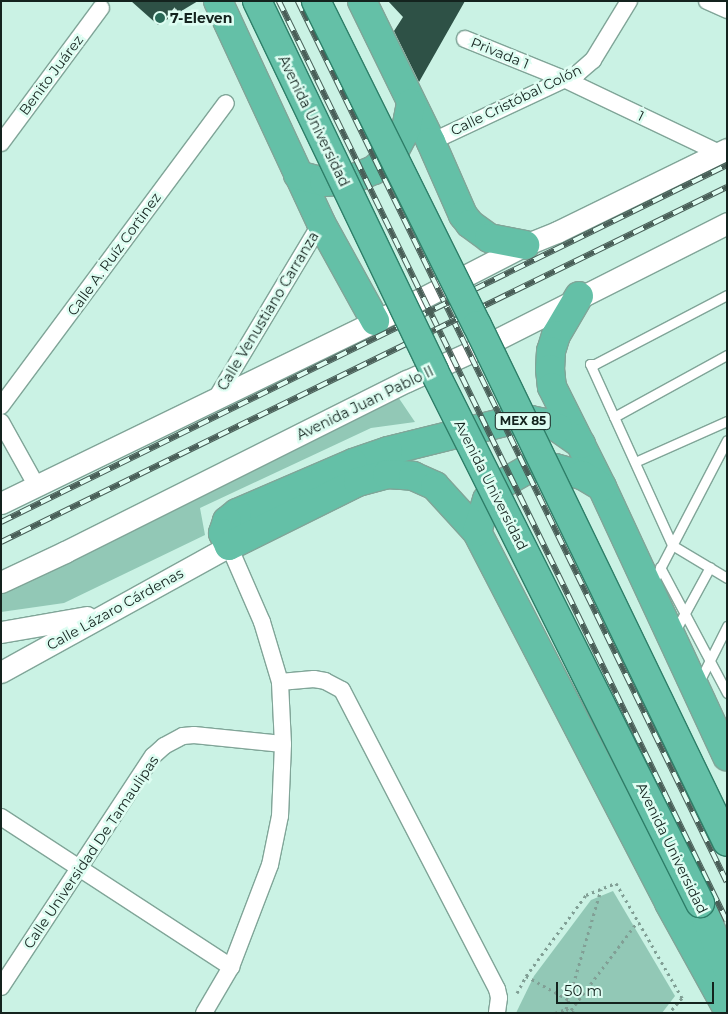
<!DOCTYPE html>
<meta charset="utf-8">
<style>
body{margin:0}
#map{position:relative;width:728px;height:1014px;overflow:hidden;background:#caf2e4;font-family:Montserrat,sans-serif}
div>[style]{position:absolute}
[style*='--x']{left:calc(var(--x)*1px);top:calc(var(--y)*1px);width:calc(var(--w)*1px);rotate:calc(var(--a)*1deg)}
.green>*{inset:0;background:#92c8b6}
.building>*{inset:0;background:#2e5146}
.path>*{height:3px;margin-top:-1.5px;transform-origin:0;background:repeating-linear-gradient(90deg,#819f95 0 2.5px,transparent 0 6.5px)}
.roads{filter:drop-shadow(1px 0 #80a598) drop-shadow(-1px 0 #80a598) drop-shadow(0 1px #80a598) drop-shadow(0 -1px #80a598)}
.service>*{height:9px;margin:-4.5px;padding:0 4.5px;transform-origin:4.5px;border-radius:4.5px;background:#fff}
.minor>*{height:16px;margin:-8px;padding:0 8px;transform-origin:8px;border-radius:8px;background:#fff}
.tertiary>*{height:21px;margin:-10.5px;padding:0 10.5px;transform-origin:10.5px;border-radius:10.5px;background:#fff}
.trunk>*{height:28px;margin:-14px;padding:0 14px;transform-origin:14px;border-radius:14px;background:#64c0a7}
.rail>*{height:5.5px;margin-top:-2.75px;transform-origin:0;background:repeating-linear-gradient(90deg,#defdf2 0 11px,#495f58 0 22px);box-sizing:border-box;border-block:1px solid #495f58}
.bridges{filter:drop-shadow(1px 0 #2f7f69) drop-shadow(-1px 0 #2f7f69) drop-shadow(0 1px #2f7f69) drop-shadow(0 -1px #2f7f69)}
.trunk-bridge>*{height:28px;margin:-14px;padding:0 14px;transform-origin:14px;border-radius:14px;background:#64c0a7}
.dots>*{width:14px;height:14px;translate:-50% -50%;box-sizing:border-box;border:2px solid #defdf2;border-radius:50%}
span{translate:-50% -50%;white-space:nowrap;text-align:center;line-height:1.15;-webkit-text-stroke:5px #defdf2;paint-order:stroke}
.shield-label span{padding:1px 4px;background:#defdf2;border:1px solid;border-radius:4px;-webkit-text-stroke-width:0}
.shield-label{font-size:12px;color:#14231e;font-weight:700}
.poi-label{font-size:14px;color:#14231e;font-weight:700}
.left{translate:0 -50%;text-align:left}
.street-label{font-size:14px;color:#14231e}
.frame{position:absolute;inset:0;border:2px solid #14231e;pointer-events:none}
.scale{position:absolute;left:556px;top:982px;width:158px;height:22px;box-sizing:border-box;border:2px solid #14231e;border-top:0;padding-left:6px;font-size:15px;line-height:18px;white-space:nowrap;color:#14231e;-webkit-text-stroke:4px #defdf2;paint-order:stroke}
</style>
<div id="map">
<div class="green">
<i style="clip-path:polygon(394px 391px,415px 422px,371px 428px,200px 508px,205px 535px,64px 603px,1px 612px,1px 589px)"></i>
<i style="clip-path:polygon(613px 891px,675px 996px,662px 1013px,516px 1013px,534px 976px,591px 900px)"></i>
</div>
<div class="building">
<i style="clip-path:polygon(131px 1px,198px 1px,158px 25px)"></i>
<i style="clip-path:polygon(388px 1px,465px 1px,419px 82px,394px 31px,403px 17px)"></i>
</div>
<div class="path">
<i style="--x:526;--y:976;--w:49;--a:29.2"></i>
<i style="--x:517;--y:993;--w:19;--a:-62"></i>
<i style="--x:526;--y:976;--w:101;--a:-53.5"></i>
<i style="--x:586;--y:895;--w:32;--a:-22"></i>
<i style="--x:616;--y:883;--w:133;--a:60.1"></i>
<i style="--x:682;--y:998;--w:20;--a:131"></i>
<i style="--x:566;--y:1009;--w:125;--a:-73.7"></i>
<i style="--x:571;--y:1010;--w:111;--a:-53"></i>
<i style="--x:555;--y:1013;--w:12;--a:-20"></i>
<i style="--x:566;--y:1009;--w:10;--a:24"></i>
</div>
<div class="roads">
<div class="service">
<i style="--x:727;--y:295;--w:149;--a:152.4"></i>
<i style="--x:595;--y:364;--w:5;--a:180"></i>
<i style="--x:590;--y:364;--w:199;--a:65.6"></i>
<i style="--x:672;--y:545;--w:64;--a:31"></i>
<i style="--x:614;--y:417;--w:129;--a:-28.8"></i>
<i style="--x:635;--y:462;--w:101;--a:-24"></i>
<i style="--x:660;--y:567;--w:143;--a:62"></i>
<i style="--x:652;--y:584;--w:162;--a:-62.5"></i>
<i style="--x:674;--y:633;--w:75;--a:-61.4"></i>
<i style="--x:699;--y:682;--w:63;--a:-63.4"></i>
</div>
<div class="minor">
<i style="--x:707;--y:1;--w:22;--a:24"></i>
<i style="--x:465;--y:39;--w:107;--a:22"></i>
<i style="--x:564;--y:79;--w:172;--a:25.5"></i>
<i style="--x:431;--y:142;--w:162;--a:-25.1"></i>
<i style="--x:578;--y:73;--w:20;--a:-41"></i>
<i style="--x:593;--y:60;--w:69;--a:-58.6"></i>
<i style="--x:1;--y:143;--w:168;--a:-53.5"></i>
<i style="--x:215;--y:400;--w:206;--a:-59.1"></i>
<i style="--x:1;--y:406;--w:377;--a:-53.4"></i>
<i style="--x:1;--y:422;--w:72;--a:60.9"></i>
<i style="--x:280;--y:682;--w:34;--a:-5"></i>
<i style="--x:314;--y:679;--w:11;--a:10"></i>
<i style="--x:325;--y:681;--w:19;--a:28"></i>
<i style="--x:342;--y:690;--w:337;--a:62.6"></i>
<i style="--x:497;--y:989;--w:9;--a:77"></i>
<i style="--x:499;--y:998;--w:15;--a:98"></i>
<i style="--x:1;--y:817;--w:275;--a:33.1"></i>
<i style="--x:1;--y:987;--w:277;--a:-56.7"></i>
<i style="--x:153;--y:756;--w:15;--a:-42"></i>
<i style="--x:164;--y:746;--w:21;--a:-28"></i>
<i style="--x:183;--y:736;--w:11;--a:-5"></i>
<i style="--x:194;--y:735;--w:89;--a:5.8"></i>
<i style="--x:204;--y:1013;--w:53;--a:-59.6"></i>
<i style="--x:231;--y:967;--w:109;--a:-69.1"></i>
<i style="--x:270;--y:865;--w:50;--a:-78.5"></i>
<i style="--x:280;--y:816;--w:72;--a:-87.6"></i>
<i style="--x:283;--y:744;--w:62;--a:-92.8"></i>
<i style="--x:280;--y:682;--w:63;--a:-106.7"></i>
<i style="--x:262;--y:622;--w:83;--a:-113.5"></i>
</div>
<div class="tertiary">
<i style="--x:1;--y:503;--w:447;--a:-25.9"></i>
<i style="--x:403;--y:308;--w:137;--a:-27.3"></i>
<i style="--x:525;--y:245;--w:35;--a:-22"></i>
<i style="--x:557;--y:232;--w:189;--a:-26"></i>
<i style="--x:1;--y:582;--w:71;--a:-25.1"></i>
<i style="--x:65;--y:552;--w:382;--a:-26.6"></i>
<i style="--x:407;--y:381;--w:85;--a:-24.4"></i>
<i style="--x:484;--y:346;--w:272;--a:-26.8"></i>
<i style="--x:1;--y:632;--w:87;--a:-9.9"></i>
<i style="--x:1;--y:672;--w:260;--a:-28.9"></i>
</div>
<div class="trunk">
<i style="--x:218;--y:1;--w:245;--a:65.1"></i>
<i style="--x:321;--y:223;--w:112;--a:61.1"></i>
<i style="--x:362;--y:1;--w:157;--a:63.9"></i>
<i style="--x:431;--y:142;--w:80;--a:66.3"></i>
<i style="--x:463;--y:215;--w:11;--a:52"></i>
<i style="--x:470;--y:224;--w:24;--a:36"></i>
<i style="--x:489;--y:238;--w:37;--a:11"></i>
<i style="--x:298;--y:175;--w:27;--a:15"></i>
<i style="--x:324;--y:182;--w:26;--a:-4"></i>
<i style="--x:350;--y:180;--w:26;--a:-23"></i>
<i style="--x:374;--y:170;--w:27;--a:-42"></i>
<i style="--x:394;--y:152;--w:26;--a:-62"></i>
<i style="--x:406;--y:129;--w:26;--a:-79"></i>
<i style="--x:579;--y:296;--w:45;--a:120.5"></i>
<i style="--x:556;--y:335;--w:17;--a:107"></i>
<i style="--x:551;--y:351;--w:18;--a:93"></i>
<i style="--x:550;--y:369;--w:18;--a:84"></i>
<i style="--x:552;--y:387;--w:112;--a:63.4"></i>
<i style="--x:602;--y:487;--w:297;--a:65.1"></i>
<i style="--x:581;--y:444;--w:28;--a:-145"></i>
<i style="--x:558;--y:428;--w:14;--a:-159"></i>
<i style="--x:545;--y:423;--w:14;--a:-168"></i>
<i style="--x:531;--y:420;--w:22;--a:177"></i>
<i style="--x:509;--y:421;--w:125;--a:166.1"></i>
<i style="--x:388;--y:451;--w:37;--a:161"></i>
<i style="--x:353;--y:463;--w:126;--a:156.7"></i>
<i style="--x:237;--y:513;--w:13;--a:141"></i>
<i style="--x:227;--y:521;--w:13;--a:108"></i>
<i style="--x:223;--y:533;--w:14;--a:65"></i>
<i style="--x:229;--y:546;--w:144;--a:-26.4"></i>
<i style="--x:358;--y:482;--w:30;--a:-15"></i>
<i style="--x:387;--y:474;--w:26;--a:4"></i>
<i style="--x:413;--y:476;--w:24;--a:24"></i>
<i style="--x:435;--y:486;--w:62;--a:47.6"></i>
<i style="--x:477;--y:532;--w:418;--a:62.6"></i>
<i style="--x:669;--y:903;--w:120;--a:61.1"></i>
<i style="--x:477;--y:532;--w:34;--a:-73"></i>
<i style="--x:487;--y:500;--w:22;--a:-47"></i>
<i style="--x:502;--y:484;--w:32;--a:-30"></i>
<i style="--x:530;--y:468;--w:25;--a:0"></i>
<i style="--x:555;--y:468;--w:28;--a:15"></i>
<i style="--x:582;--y:475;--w:23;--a:31"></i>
<i style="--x:700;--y:903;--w:70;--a:67.4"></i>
</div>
</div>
<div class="rail">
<i style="--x:279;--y:1;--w:1023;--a:64.04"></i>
<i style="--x:298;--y:1;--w:980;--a:64.04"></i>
<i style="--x:1;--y:522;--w:809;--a:-26.18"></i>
<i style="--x:1;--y:542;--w:808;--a:-26.06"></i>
</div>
<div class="bridges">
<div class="trunk-bridge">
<i style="--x:257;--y:1;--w:410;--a:64.4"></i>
<i style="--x:434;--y:371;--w:595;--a:63.43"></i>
<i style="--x:316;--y:1;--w:362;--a:63.6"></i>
<i style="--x:477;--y:325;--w:574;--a:64.19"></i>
</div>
</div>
<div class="dots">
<i style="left:160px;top:18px;background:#286856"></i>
</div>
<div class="shield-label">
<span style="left:523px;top:421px">MEX 85</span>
</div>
<div class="poi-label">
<span class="left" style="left:170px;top:18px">7-Eleven</span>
</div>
<div class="street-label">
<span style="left:500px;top:53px;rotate:22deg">Privada 1</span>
<span style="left:51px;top:75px;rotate:-53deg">Benito Juárez</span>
<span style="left:516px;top:100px;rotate:-26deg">Calle Cristóbal Colón</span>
<span style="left:641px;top:116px;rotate:26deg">1</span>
<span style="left:314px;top:121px;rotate:64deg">Avenida Universidad</span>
<span style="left:114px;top:254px;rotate:-54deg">Calle A. Ruíz Cortinez</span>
<span style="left:268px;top:311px;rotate:-59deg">Calle Venustiano Carranza</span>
<span style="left:365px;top:403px;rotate:-26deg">Avenida Juan Pablo II</span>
<span style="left:491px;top:485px;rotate:63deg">Avenida Universidad</span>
<span style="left:115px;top:609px;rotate:-29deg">Calle Lázaro Cárdenas</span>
<span style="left:672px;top:848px;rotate:64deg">Avenida Universidad</span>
<span style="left:91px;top:852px;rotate:-56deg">Calle Universidad De Tamaulipas</span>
</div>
<div class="frame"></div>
<div class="scale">50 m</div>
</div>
